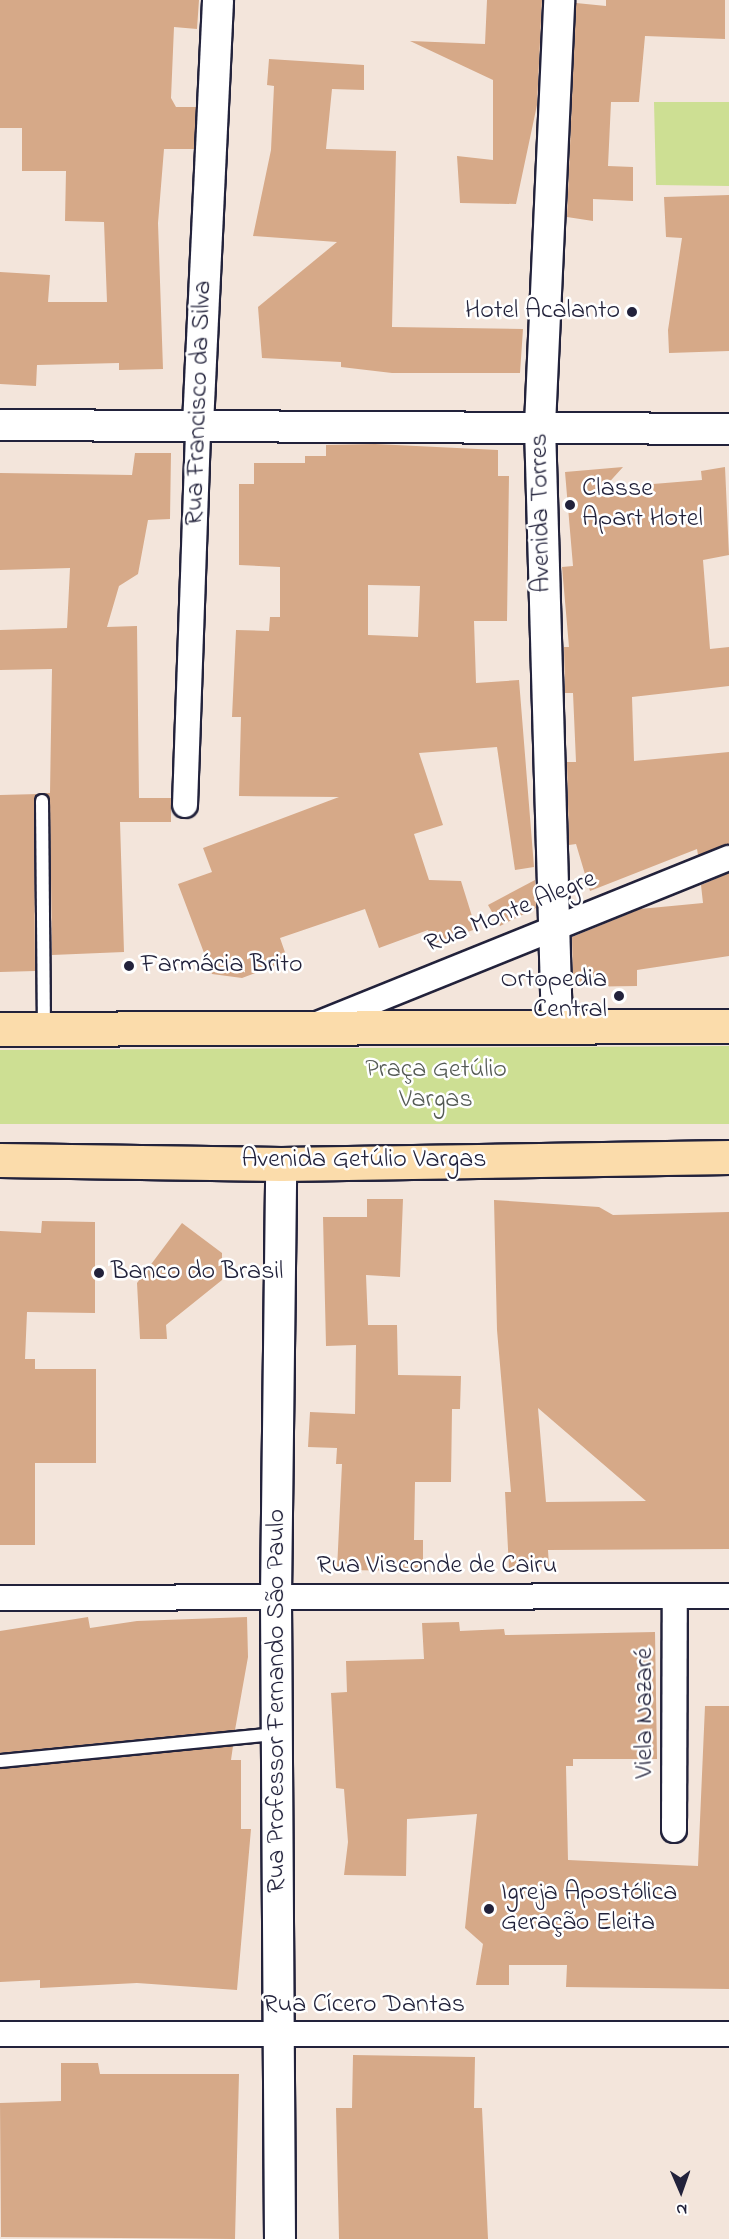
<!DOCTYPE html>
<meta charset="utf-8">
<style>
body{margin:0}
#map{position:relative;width:729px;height:2239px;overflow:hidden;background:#f3e5db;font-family:"Indie Flower",sans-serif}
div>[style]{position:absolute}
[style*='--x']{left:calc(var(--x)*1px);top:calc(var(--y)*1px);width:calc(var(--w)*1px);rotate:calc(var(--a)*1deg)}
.green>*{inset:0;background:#cddf93}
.building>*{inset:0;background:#d6a988}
.roads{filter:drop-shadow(2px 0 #22223b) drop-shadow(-2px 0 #22223b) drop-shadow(0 2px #22223b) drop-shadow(0 -2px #22223b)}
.service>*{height:12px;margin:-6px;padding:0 6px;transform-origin:6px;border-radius:6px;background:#fff}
.minor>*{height:24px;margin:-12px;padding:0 12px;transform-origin:12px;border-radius:12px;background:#fff}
.tertiary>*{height:30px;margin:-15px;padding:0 15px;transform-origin:15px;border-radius:15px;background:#fff}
.primary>*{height:33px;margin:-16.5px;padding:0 16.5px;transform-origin:16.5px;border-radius:16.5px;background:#fbdcab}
.dots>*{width:16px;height:16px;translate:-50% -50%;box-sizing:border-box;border:3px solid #fff;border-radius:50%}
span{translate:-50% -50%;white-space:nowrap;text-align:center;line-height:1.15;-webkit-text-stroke:5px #fff;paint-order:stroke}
.poi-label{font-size:26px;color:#22223b}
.right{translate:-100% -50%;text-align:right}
.left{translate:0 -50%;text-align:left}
.street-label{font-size:26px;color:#22223b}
.park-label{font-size:26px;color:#555b55}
.north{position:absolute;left:651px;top:2161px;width:60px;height:60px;-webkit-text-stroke:4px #fff;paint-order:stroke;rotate:178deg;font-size:16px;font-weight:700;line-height:24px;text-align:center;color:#22223b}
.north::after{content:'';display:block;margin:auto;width:21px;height:27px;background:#22223b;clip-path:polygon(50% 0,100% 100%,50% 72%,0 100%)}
</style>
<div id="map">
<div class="green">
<i style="clip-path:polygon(654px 102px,729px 102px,729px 186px,656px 185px)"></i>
<i style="clip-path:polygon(729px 1046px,729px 1124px,0 1124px,0 1050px)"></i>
</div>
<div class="building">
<i style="clip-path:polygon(0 0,199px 0,197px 29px,174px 27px,171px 98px,176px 107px,196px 107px,194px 149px,164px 149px,158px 223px,163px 369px,119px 370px,119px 363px,37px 365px,36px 386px,0 384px,0 272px,50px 275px,48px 302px,107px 302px,104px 222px,65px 221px,66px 171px,22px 171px,22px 128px,0 128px)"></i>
<i style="clip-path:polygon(487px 0,542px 0,537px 105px,516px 204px,460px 203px,457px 156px,493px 160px,493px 80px,410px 41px,485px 44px)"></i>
<i style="clip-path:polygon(606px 0,725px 0,725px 39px,645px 36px,639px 102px,611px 102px,608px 166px,633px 167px,633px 201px,593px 199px,593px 221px,567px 217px,576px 3px,606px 6px)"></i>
<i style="clip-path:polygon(269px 59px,364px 65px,364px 90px,332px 89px,326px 149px,396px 151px,392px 327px,523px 329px,520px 373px,392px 373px,341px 367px,341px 362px,262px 358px,258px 307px,337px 242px,253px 236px,271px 150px,274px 86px,267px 85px)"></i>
<i style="clip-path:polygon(729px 195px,729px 351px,669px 353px,668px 330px,682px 238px,666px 237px,664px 197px)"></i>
<i style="clip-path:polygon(evenodd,375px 444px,498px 450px,498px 476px,509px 476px,507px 621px,474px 621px,476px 683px,519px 680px,534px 867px,515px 870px,497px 747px,419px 753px,443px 825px,414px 834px,429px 880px,461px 881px,476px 929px,433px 944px,428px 930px,379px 948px,365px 909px,280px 938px,288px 961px,242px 978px,212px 974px,178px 884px,212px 872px,203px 848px,339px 797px,239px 796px,241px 717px,232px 717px,236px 630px,269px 631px,270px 617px,280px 617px,280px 567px,239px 565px,239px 484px,254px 484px,254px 463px,305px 463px,305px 456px,326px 456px,326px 445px,375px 444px,368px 585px,420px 586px,418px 637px,368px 635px,368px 585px)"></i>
<i style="clip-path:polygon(135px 453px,171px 453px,170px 519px,148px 520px,138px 574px,119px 586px,107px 627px,137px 626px,139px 798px,171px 798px,171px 822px,120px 822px,124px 952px,52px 955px,50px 801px,45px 793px,50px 793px,52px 669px,0 670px,0 630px,67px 628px,70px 568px,0 570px,0 473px,132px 475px)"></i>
<i style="clip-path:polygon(623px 467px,604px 488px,702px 480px,701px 471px,725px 467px,729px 555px,703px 560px,710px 649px,729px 647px,729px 686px,632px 697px,634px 761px,729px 752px,729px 844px,698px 855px,697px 849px,590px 891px,576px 844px,569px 845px,567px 762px,576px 762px,573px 693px,565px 693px,564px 647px,569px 647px,562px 567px,573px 566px,565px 472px)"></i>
<i style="clip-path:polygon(39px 794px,34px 801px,35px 971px,0 972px,0 795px)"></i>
<i style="clip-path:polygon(729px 873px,729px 956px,637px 970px,637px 986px,573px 987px,572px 937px,640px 909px,703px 903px,701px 885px)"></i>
<i style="clip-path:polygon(535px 880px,536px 908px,500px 926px,488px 905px)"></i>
<i style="clip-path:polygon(367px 1199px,403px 1199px,400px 1277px,366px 1275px,368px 1325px,397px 1325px,398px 1375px,461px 1376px,460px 1409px,452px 1409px,451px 1482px,415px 1482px,414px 1540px,423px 1540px,423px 1571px,337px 1570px,342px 1464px,336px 1464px,337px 1448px,308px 1447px,310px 1412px,355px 1414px,356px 1345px,326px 1346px,323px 1217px,367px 1217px)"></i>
<i style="clip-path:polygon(evenodd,494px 1200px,599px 1207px,613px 1215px,729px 1212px,729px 1549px,548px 1550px,549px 1566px,509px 1568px,505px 1492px,511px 1492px,497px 1330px,494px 1200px,538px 1408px,646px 1501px,546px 1502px,538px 1408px)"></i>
<i style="clip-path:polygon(42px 1221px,95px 1222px,95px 1313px,27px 1312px,25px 1359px,35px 1359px,35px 1369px,96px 1369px,96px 1463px,35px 1463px,35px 1545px,0 1545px,0 1231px,41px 1233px)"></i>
<i style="clip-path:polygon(182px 1223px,222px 1253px,222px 1280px,166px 1325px,167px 1339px,140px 1339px,137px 1283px)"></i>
<i style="clip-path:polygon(88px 1617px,90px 1628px,137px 1621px,247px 1617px,248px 1657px,235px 1730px,0 1753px,0 1631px)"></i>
<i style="clip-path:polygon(459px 1622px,460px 1631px,504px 1629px,505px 1635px,655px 1632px,657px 1759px,573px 1759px,573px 1766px,566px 1766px,568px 1860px,698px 1866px,705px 1706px,729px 1706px,729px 1989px,566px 1987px,567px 1965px,509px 1965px,509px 1985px,476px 1985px,483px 1944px,465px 1928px,477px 1814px,407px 1819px,406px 1876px,344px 1875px,348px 1842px,344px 1789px,336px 1788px,331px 1693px,347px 1692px,346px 1661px,424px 1659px,422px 1623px)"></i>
<i style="clip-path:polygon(233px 1746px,231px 1760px,241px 1760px,241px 1829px,251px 1829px,237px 1990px,137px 1983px,40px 1988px,40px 1980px,0 1982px,0 1769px)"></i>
<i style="clip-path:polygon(353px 2055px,475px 2057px,474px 2108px,482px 2108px,488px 2239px,339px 2239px,336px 2108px,352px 2108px)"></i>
<i style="clip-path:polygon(61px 2063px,98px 2063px,100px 2074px,239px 2074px,235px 2239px,1px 2237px,0 2103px,61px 2101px)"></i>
</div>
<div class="roads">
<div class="service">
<i style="--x:42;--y:801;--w:227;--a:89.5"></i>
<i style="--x:0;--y:1761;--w:277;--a:-5.6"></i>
</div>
<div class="minor">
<i style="--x:185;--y:805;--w:380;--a:-88"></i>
<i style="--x:320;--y:1023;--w:441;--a:-22"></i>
<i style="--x:0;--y:1598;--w:729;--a:-0.16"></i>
<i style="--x:674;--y:1830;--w:234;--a:-89.8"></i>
<i style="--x:0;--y:2034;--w:729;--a:0"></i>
</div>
<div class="tertiary">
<i style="--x:0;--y:425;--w:729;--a:0.31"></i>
<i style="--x:198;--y:425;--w:425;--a:-87.3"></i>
<i style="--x:557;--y:1027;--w:602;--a:-91.62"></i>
<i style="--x:540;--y:425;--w:425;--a:-87.4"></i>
<i style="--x:280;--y:2239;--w:644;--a:-90.36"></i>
<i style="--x:276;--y:1595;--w:431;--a:-89.3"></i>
</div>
<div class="primary">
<i style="--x:0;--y:1029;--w:729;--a:-0.24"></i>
<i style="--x:0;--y:1160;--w:281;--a:0.8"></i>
<i style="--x:281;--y:1164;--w:448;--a:-0.9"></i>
</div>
</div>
<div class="dots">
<i style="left:632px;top:312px;background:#22223b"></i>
<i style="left:570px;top:505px;background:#22223b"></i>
<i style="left:129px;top:966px;background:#22223b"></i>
<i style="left:619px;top:996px;background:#22223b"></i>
<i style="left:99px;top:1273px;background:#22223b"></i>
<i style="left:489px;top:1909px;background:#22223b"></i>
</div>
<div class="poi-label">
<span class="right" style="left:620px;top:312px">Hotel Acalanto</span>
<span class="left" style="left:582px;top:505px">Classe<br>Apart Hotel</span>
<span class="left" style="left:141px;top:966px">Farmácia Brito</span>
<span class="right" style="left:607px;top:996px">Ortopedia<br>Central</span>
<span class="left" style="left:111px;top:1273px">Banco do Brasil</span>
<span class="left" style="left:501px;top:1909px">Igreja Apostólica<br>Geração Eleita</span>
</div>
<div class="street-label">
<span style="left:200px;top:403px;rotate:-88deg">Rua Francisco da Silva</span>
<span style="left:542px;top:513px;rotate:-91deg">Avenida Torres</span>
<span style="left:511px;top:913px;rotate:-22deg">Rua Monte Alegre</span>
<span style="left:364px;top:1161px">Avenida Getúlio Vargas</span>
<span style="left:437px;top:1567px">Rua Visconde de Cairu</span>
<span style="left:278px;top:1701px;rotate:-90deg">Rua Professor Fernando São Paulo</span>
<span style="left:646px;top:1713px;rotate:-90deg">Viela Nazaré</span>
<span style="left:364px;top:2006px">Rua Cícero Dantas</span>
</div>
<div class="park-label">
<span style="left:436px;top:1086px">Praça Getúlio<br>Vargas</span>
</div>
<div class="north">N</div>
</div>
